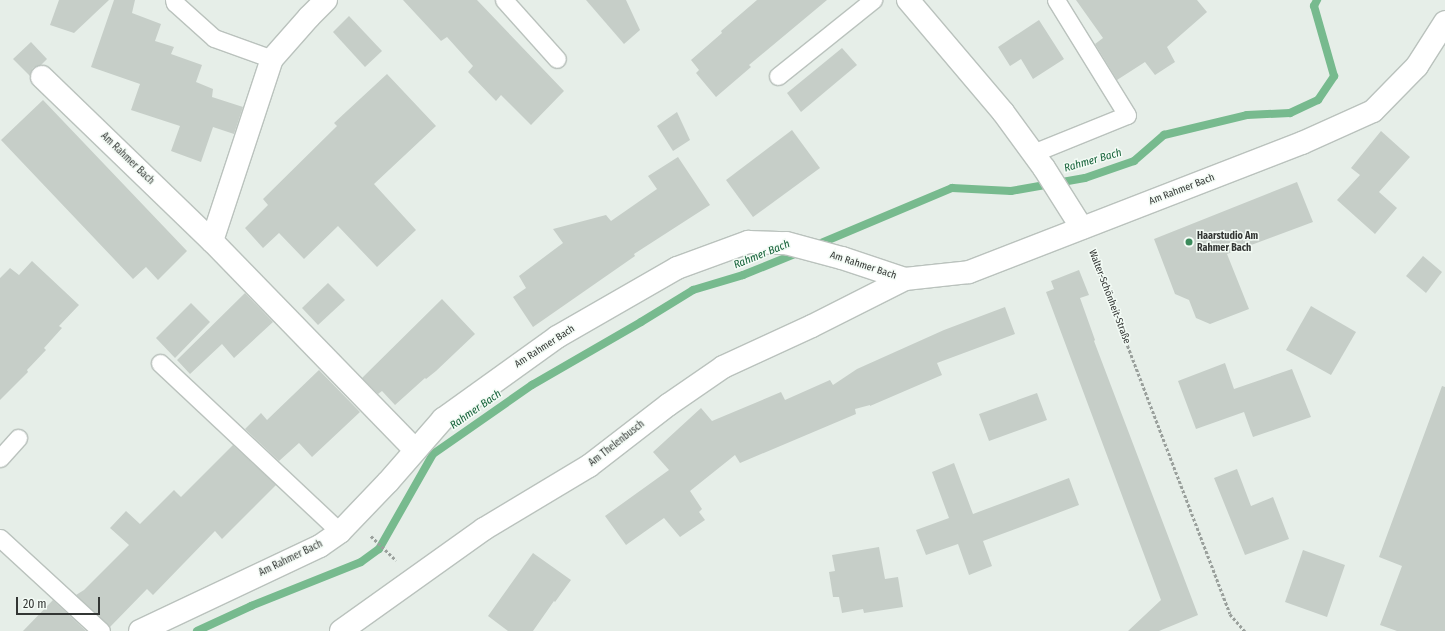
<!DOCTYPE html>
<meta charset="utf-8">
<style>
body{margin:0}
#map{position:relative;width:1445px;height:631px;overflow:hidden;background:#e6eee8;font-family:"Fira Sans Condensed",sans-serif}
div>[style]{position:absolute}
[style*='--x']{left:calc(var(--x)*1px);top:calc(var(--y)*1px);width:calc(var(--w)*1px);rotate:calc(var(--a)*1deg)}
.stream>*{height:8px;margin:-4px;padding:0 4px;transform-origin:4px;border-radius:4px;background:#77ba8e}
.building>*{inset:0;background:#c6cec8}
.path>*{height:2.5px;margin-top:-1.25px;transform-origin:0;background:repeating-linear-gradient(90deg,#9aa09c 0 3px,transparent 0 5px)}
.roads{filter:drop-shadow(1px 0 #bac2bd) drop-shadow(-1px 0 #bac2bd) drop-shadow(0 1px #bac2bd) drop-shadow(0 -1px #bac2bd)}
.service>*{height:17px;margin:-8.5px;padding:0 8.5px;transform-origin:8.5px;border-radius:8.5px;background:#fff}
.minor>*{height:22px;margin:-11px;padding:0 11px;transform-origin:11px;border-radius:11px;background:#fff}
.dots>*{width:11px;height:11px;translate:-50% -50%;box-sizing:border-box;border:2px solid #f3fbf5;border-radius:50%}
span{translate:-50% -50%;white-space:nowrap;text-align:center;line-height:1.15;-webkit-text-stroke:3px #f3fbf5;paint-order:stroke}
.street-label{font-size:10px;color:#333634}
.poi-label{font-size:10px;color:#333634;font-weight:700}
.left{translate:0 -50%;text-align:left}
.water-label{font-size:11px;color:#146138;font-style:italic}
.scale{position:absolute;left:16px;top:597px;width:84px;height:18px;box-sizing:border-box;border:2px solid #333634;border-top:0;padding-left:5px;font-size:12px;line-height:14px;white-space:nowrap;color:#333634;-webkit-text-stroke:3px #f3fbf5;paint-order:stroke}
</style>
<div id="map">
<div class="stream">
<i style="--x:814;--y:246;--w:150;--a:-22.8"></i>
<i style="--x:952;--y:188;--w:59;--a:2.9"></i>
<i style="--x:1011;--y:191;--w:75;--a:-10"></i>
<i style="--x:1085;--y:178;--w:52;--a:-19.1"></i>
<i style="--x:1134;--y:161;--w:40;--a:-41"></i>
<i style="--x:1164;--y:135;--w:85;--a:-13.5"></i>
<i style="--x:1247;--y:115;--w:43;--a:-2.7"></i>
<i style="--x:1290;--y:113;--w:31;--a:-25"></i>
<i style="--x:1318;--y:100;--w:29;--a:-56"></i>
<i style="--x:1334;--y:76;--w:73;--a:-105.9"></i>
<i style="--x:1314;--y:6;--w:7;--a:-63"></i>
<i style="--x:197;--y:631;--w:60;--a:-24.8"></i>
<i style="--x:251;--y:606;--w:118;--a:-21.8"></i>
<i style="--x:361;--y:562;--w:22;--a:-36"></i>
<i style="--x:379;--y:549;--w:109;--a:-60.4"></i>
<i style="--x:433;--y:454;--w:121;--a:-34.9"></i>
<i style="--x:532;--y:385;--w:126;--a:-30"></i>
<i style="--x:641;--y:322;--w:61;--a:-31.6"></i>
<i style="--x:693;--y:290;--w:52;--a:-16.7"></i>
<i style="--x:743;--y:275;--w:61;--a:-22"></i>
</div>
<div class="building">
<i style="clip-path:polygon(59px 0,109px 0,74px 33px,50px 25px)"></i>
<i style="clip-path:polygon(114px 0,135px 0,132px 13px,161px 24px,155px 41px,174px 47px,171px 54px,202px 65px,196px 82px,213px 89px,212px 97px,243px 107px,234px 134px,213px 127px,201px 162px,171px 151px,180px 126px,131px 110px,140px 84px,91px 67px)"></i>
<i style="clip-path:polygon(403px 0,477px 0,564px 91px,531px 125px,501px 95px,496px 101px,468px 72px,473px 66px,447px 37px,441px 41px)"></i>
<i style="clip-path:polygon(586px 0,626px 0,640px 30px,624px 44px)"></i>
<i style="clip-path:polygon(757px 0,827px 0,749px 65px,751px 67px,716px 97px,696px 73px,699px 70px,691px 60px,722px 33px,721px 31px)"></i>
<i style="clip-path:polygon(1076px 0,1197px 0,1207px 12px,1167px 47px,1175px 62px,1155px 75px,1145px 62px,1117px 80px,1095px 44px,1103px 38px)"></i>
<i style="clip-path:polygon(349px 16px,382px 51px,365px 67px,333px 32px)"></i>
<i style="clip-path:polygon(1039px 20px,1064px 59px,1033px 79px,1021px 59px,1010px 66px,998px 47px)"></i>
<i style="clip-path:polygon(31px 42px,47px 59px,41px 65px,33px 68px,30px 76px,13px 59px)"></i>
<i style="clip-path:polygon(842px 48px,857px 65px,801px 112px,787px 93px)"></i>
<i style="clip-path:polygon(387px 74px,436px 126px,374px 184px,416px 230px,377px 267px,338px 226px,304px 259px,279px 233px,263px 248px,245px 228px,268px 205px,263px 199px,337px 126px,334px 123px)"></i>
<i style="clip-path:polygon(43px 100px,187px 251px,158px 280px,146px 267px,133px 279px,1px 140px)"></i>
<i style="clip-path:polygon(677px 112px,690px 140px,673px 151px,657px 126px)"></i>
<i style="clip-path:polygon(792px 130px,820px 168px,753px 217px,726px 180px)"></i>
<i style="clip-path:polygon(1381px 131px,1410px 157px,1379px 192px,1397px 208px,1375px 234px,1337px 200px,1360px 175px,1351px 168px)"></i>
<i style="clip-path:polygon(678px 157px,710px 205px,634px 254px,635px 256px,533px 327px,513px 297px,526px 288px,519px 276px,563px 243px,553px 229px,606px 215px,611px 221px,657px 189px,648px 176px)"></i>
<i style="clip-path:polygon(1297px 182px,1313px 222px,1227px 254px,1249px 309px,1210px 324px,1196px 318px,1189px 300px,1175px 294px,1154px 239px)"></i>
<i style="clip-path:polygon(1423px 256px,1442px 272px,1426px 293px,1406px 276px)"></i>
<i style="clip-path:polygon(32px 261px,79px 305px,59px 326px,62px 328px,44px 348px,46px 350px,27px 370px,28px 372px,0 400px,0 278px,10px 268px,19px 275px)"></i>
<i style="clip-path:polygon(1079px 270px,1089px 295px,1080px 298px,1095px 340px,1094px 341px,1198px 615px,1159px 631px,1128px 631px,1161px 600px,1046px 292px,1054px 289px,1051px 281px)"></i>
<i style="clip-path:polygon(328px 283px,345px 300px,318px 325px,302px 308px)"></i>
<i style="clip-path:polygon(245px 293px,273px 322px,234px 358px,222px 344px,190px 374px,177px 360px)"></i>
<i style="clip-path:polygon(442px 299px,475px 334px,436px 371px,426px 379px,425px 378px,395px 405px,382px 391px,378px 394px,362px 378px)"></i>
<i style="clip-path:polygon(191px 303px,210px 322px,175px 358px,156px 338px)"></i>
<i style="clip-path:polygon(1311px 306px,1356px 332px,1331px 375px,1286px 350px)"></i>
<i style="clip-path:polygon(1005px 307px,1015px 334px,937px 363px,942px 375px,870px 406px,870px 405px,855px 409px,856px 414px,740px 463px,735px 455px,690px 491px,702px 509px,699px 512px,705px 520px,680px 537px,664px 518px,626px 545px,605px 516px,669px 470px,653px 452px,701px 408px,712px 421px,781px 392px,785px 400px,830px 380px,833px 385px,857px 369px,944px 330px)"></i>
<i style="clip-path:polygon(1225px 363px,1234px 389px,1292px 369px,1311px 417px,1253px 437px,1244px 412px,1196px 429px,1178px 381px)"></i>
<i style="clip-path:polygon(319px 370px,360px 412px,312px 457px,299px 443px,279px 461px,245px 429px,261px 413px,267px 420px)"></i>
<i style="clip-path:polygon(1442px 386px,1445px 387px,1445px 631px,1397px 631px,1380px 625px,1402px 566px,1379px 557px)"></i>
<i style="clip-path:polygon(1037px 393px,1047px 420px,989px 441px,979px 414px)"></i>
<i style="clip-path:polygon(233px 445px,276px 485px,222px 539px,215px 531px,153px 595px,147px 589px,110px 627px,76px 595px,84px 590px,129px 545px,110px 528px,126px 511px,140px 524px,174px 490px,181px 497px)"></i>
<i style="clip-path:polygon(954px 463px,973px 514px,1069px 478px,1079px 505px,983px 541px,992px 566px,969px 575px,958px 544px,926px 555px,916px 530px,949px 518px,932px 472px)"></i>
<i style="clip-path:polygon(1237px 469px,1251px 506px,1273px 497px,1289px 539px,1245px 555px,1214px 478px)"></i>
<i style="clip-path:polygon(879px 547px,885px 579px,898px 577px,903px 607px,864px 613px,863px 609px,842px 613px,839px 597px,833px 597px,829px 572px,835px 571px,832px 555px)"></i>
<i style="clip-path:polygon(1303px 550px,1345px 565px,1327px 617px,1285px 602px)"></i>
<i style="clip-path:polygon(533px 553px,571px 580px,555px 602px,554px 601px,533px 631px,508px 631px,488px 616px)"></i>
<i style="clip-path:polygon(53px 600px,86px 631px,23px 631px)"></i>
</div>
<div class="path">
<i style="--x:1092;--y:252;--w:387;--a:69.1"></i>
<i style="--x:1230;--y:614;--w:23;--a:49"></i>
<i style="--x:371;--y:536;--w:35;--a:44"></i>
</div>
<div class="roads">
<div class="service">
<i style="--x:174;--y:0;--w:3;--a:72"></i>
<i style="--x:175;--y:3;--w:52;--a:41.9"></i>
<i style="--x:214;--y:38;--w:62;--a:19.9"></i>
<i style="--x:504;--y:0;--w:79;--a:48.1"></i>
<i style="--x:778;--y:76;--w:122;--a:-38.7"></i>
<i style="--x:1033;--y:153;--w:101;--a:-22"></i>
<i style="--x:1127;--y:115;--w:135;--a:-121.7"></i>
<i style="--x:160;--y:363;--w:247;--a:43.2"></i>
<i style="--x:0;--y:458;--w:27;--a:-48"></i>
<i style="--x:0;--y:538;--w:137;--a:42.6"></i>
</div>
<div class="minor">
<i style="--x:908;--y:0;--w:147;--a:49.7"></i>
<i style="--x:1003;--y:112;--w:69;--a:53.8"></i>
<i style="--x:1044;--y:168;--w:71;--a:57.7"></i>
<i style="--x:42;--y:77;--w:236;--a:44"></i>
<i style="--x:212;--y:241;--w:291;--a:45.8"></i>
<i style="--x:212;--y:241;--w:192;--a:-71.8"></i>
<i style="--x:272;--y:59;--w:56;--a:-48.6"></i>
<i style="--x:309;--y:17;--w:24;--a:-45"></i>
<i style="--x:140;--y:631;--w:199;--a:-25.3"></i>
<i style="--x:320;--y:546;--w:24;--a:-35"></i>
<i style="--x:340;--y:532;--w:69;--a:-46.2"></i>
<i style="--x:388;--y:482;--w:84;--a:-48.9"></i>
<i style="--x:443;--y:419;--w:140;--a:-35.7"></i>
<i style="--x:557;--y:337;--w:138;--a:-29.9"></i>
<i style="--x:677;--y:268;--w:76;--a:-20.1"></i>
<i style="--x:748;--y:242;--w:38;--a:2"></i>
<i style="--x:786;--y:243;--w:58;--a:15"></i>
<i style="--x:842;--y:258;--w:66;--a:18.4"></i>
<i style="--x:905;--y:279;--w:64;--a:-6.2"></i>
<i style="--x:969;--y:272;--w:357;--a:-21.2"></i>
<i style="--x:1302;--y:143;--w:78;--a:-24.3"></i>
<i style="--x:1373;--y:111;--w:63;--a:-45.6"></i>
<i style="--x:1417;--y:66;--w:52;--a:-57.5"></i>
<i style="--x:341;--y:631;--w:176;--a:-35.5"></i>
<i style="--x:484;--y:529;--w:122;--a:-31"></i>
<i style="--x:589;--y:466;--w:100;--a:-37.7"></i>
<i style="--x:668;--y:405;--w:67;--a:-34.6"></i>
<i style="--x:723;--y:367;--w:98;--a:-24.7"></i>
<i style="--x:812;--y:326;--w:104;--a:-26.8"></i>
</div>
</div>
<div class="dots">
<i style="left:1189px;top:242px;background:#3b8a5b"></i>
</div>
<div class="street-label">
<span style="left:127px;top:159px;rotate:44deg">Am Rahmer Bach</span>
<span style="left:1182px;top:190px;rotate:-21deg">Am Rahmer Bach</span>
<span style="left:863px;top:266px;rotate:18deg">Am Rahmer Bach</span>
<span style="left:1109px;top:297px;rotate:69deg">Walter-Schönheit-Straße</span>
<span style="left:545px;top:347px;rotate:-33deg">Am Rahmer Bach</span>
<span style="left:617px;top:444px;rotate:-38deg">Am Thelenbusch</span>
<span style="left:291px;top:559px;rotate:-26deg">Am Rahmer Bach</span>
</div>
<div class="poi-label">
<span class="left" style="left:1197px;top:242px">Haarstudio Am<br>Rahmer Bach</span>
</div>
<div class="water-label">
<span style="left:1093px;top:161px;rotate:-16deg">Rahmer Bach</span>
<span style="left:762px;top:255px;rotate:-22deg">Rahmer Bach</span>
<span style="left:476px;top:410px;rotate:-35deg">Rahmer Bach</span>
</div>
<div class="scale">20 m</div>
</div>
